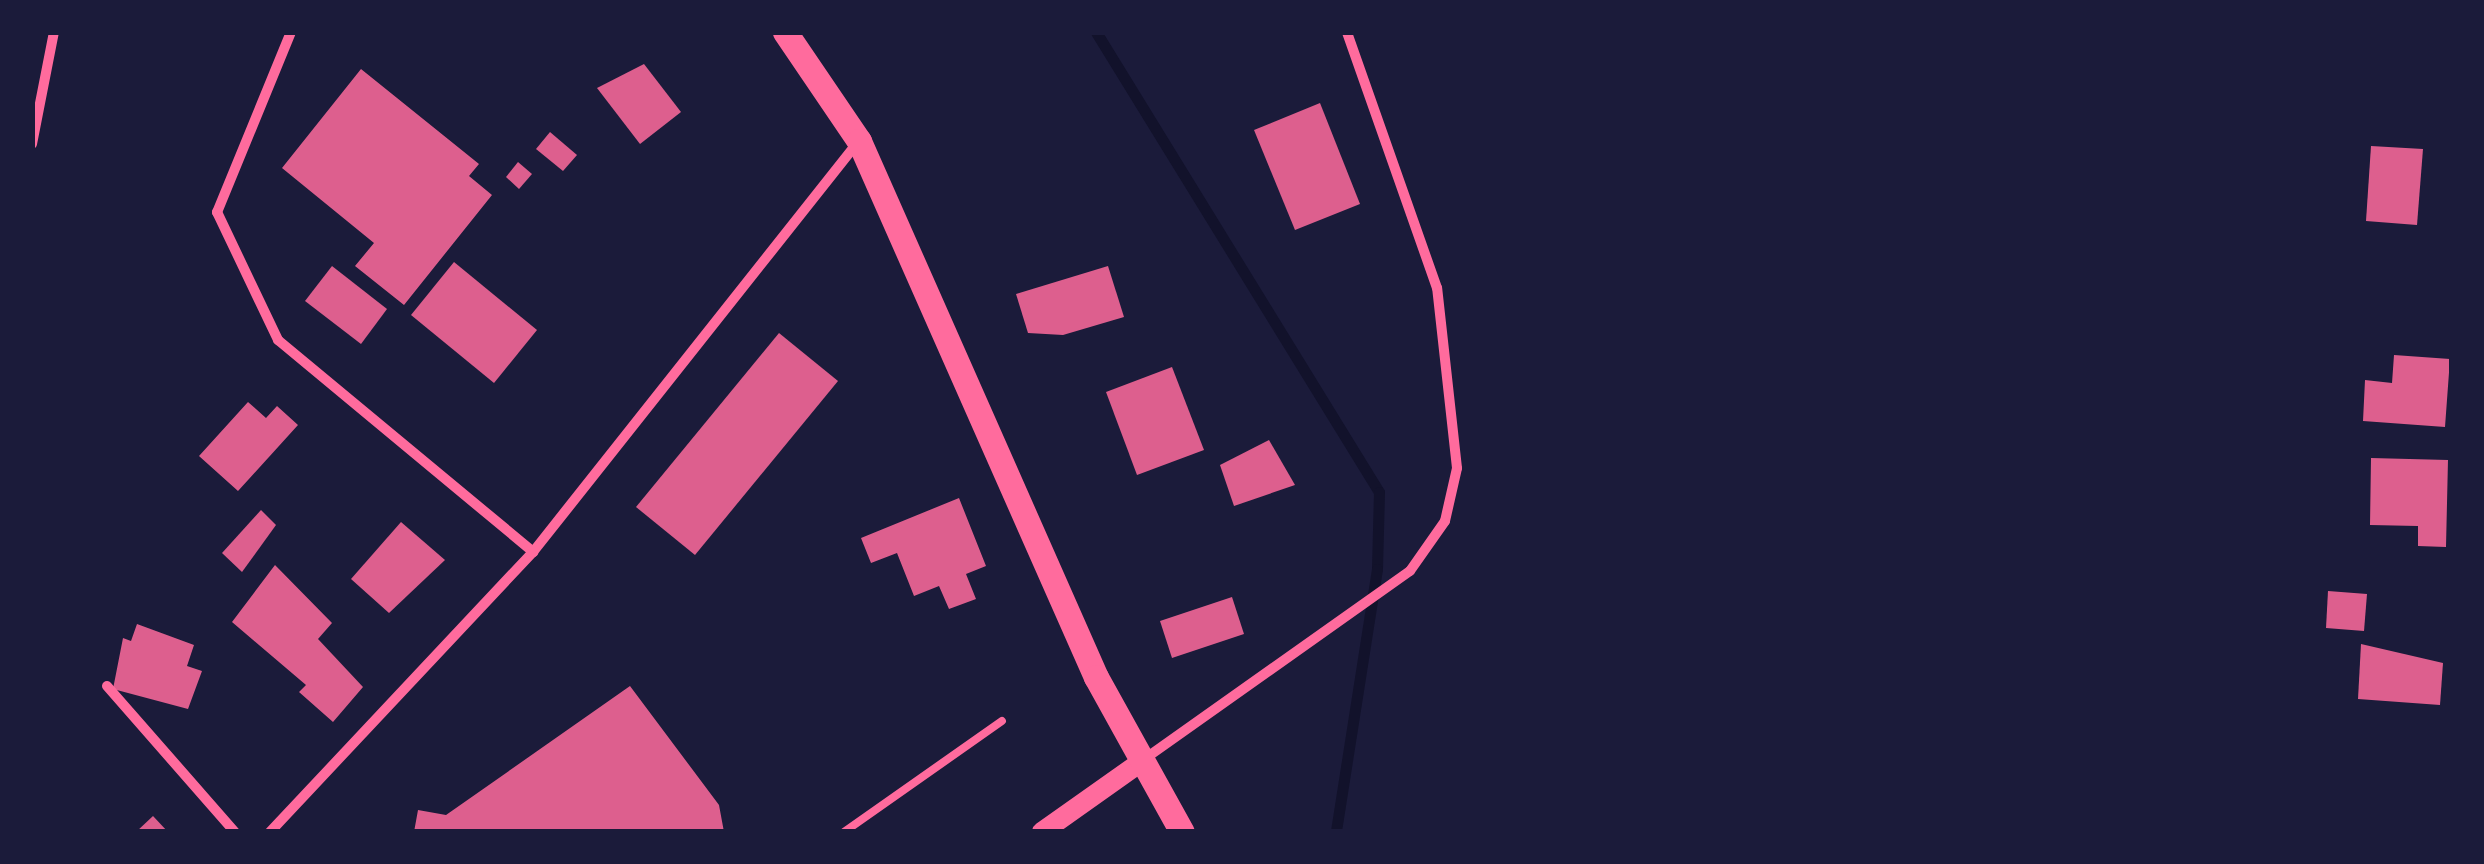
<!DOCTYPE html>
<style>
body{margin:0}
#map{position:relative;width:2484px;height:864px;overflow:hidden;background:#1b1b3a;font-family:Karla,sans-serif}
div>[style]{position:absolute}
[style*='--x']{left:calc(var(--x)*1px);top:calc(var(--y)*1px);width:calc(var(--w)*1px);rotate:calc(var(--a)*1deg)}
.stream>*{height:11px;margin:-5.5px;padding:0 5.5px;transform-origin:5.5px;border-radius:5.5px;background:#12122b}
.building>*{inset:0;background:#dd5f8e}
.service>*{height:8px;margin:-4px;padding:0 4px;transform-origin:4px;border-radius:4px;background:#ff6b9d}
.minor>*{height:10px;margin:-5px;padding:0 5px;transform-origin:5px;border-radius:5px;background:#ff6b9d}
.secondary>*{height:20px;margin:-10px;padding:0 10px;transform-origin:10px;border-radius:10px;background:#ff6b9d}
.primary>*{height:25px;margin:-12.5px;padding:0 12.5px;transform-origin:12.5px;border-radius:12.5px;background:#ff6b9d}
span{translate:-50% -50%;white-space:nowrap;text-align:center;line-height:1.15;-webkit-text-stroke:8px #1b1b3a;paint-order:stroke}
.frame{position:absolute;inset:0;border:35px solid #1b1b3a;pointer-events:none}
</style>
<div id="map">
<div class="stream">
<i style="--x:1096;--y:32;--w:540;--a:58.4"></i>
<i style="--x:1379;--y:492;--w:77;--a:91.5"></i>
<i style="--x:1377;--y:569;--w:266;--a:98.9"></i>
</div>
<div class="building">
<i style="clip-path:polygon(644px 64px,681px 112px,640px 144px,597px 88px)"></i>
<i style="clip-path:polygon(361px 69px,479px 164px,469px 176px,492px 195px,404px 305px,355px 266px,374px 243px,282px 168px)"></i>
<i style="clip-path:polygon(1320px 103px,1360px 204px,1295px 230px,1254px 130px)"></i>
<i style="clip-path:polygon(550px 132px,577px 155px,563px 171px,536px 149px)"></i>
<i style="clip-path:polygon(2371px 146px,2423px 149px,2417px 225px,2366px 221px)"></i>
<i style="clip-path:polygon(518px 162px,532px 174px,519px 189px,506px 177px)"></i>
<i style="clip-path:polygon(454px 262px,537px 330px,494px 383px,411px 315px)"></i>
<i style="clip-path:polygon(332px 266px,387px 309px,361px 344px,305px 301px)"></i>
<i style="clip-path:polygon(1108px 266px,1124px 317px,1063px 335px,1028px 333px,1016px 294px)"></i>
<i style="clip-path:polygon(779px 333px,838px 381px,695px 555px,636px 507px)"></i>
<i style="clip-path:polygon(2394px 355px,2450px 359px,2445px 427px,2363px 421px,2365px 380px,2392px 383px)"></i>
<i style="clip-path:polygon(1172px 367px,1204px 450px,1137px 475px,1106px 392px)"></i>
<i style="clip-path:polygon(248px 402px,266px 418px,277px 406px,298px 425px,238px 491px,199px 456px)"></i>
<i style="clip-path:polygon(1269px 440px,1295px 485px,1234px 506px,1220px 465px)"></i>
<i style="clip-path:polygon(2371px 458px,2448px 460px,2446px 547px,2418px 546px,2418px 526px,2370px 525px)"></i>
<i style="clip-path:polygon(959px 498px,986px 566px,966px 574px,976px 599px,949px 609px,939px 586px,914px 596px,897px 553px,871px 563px,861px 538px)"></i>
<i style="clip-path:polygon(261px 510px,276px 525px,242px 572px,222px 553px)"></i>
<i style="clip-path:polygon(401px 522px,445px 560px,389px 613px,351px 579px)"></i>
<i style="clip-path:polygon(275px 565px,332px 623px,318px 639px,363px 687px,333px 722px,299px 692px,306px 685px,232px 622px)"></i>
<i style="clip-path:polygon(2328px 591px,2367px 594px,2364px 631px,2326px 628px)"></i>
<i style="clip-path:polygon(1232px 597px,1244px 634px,1172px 658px,1160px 621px)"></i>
<i style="clip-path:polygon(137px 624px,194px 645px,187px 666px,202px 671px,188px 709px,113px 689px,123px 638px,131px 641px)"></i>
<i style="clip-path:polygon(2361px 644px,2443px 663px,2440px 705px,2358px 699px)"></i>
<i style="clip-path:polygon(630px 686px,719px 805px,724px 832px,414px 832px,418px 810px,446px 815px)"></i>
<i style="clip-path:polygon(153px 816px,168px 832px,136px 832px)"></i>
</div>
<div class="service">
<i style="--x:844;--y:832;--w:193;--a:-35.1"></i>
</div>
<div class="minor">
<i style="--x:291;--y:32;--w:195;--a:112.3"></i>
<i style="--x:217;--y:212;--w:142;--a:64.5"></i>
<i style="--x:278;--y:340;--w:332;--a:39.7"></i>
<i style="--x:32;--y:144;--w:114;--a:-78.9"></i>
<i style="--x:107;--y:686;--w:194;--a:48.8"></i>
<i style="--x:1143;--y:760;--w:327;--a:-35.3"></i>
<i style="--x:1410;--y:571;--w:61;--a:-55"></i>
<i style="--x:1445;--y:521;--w:54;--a:-77.2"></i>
<i style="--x:1457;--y:468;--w:181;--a:-96.3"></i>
<i style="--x:1437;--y:288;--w:271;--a:-109.4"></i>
<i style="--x:270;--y:832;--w:384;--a:-46.8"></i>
<i style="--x:533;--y:552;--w:523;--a:-51.6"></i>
</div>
<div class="secondary">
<i style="--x:1042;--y:832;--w:121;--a:-35.3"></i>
</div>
<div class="primary">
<i style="--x:785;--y:32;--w:132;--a:55.8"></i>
<i style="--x:859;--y:141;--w:586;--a:66.15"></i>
<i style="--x:1096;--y:677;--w:177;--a:61"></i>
</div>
<div class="frame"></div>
</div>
